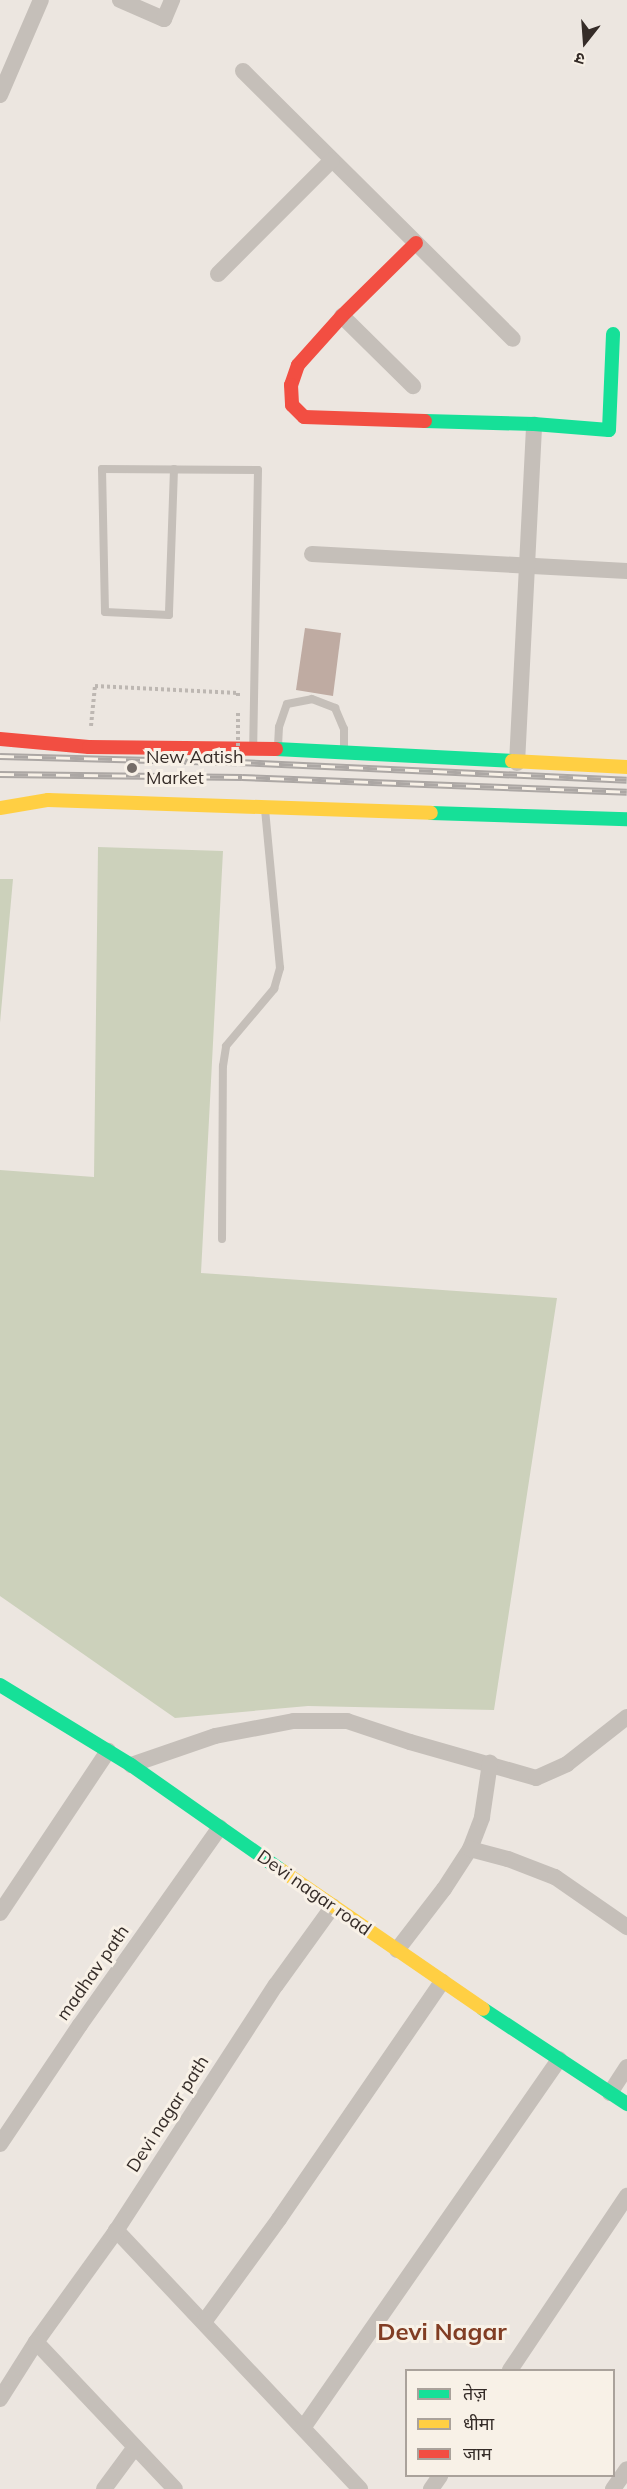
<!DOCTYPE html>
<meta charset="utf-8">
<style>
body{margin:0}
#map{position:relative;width:627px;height:2489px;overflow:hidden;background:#ece6e0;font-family:Mulish,"Noto Sans Devanagari",sans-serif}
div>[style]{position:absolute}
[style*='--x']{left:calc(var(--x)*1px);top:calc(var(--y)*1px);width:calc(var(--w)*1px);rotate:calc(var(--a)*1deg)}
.green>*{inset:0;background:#ccd1bb}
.building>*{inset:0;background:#bfaba2}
.path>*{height:4px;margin-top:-2px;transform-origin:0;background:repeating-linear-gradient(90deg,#bdb7b2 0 3px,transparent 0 6px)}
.lane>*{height:8px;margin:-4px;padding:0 4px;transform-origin:4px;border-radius:4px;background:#c5bfb9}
.street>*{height:16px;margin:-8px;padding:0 8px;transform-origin:8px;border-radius:8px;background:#c5bfb9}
.fast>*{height:14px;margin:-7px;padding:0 7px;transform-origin:7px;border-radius:7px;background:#16e098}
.slow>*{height:14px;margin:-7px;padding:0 7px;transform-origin:7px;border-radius:7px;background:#ffcf43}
.jam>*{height:14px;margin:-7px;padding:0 7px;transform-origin:7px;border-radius:7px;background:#f24e42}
.rail>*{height:7px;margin-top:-3.5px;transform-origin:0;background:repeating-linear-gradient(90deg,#f8f1e7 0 14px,#aca7a4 0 28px);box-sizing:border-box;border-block:2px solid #aca7a4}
.path-bridge>*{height:4px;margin-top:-2px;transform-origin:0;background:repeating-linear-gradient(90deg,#bdb7b2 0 3px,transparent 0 6px)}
.dots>*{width:16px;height:16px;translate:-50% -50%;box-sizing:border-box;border:3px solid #f8f1e7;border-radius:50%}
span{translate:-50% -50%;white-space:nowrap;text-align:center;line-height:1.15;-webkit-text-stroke:6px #f8f1e7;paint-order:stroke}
.poi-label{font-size:18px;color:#352c28}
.left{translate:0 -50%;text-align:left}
.street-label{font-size:18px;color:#352c28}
.district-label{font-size:24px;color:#813d24;font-weight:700}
.legend{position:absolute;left:405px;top:2369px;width:210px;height:108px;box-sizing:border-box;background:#f8f1e7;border:2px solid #aaa29b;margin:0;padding:8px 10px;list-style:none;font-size:18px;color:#352c28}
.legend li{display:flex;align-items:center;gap:12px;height:30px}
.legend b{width:30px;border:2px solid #aaa29b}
.north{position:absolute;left:555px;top:12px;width:60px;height:60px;-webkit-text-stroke:4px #f8f1e7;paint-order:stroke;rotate:197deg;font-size:16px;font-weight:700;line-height:24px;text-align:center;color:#352c28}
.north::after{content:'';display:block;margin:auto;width:21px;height:27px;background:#352c28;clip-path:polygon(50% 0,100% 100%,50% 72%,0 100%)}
</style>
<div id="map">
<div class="green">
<i style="clip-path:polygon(98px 847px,223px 851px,201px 1273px,557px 1298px,494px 1710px,308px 1706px,175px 1718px,0 1596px,0 1170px,94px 1177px)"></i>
<i style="clip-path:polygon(0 879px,13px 879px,0 1023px)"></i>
</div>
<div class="building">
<i style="clip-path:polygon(305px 628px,341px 633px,333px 696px,296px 690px)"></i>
</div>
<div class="path">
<i style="--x:91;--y:726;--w:40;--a:-84.3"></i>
<i style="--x:95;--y:686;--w:143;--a:2.8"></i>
<i style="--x:238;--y:693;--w:4;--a:90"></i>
</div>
<div class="lane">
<i style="--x:174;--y:469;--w:146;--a:92"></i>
<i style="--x:169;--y:615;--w:64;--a:-177.3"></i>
<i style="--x:105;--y:612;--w:143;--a:-91.2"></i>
<i style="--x:102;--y:469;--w:156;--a:0.4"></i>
<i style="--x:258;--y:470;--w:275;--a:91"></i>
<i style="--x:278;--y:746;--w:19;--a:-87"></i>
<i style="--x:279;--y:727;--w:24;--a:-71"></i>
<i style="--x:287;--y:704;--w:25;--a:-11"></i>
<i style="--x:312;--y:699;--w:25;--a:21"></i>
<i style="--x:335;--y:708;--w:23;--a:67"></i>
<i style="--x:344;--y:729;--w:20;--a:90"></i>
<i style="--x:222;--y:1239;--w:173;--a:-89.7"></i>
<i style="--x:223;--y:1066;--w:20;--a:-81"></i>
<i style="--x:226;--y:1046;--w:75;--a:-49.9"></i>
<i style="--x:274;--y:989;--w:22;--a:-74"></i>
<i style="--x:280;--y:968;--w:160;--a:-95.4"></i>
</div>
<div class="street">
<i style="--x:120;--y:0;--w:48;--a:23.4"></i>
<i style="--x:164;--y:19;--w:21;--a:-67"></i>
<i style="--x:243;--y:71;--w:380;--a:44.8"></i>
<i style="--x:0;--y:95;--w:103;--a:-66.7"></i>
<i style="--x:218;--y:274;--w:161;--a:-45"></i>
<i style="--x:342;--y:316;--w:100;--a:44.6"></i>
<i style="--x:312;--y:554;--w:315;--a:3.1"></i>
<i style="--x:517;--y:763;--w:339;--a:-87.1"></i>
<i style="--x:131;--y:1765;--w:89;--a:-19"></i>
<i style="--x:215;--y:1736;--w:80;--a:-10.8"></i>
<i style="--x:294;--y:1721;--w:53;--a:0"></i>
<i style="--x:347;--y:1721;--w:66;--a:18.4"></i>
<i style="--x:410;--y:1742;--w:131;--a:15.9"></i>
<i style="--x:536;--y:1778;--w:34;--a:-24"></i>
<i style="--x:567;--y:1764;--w:76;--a:-38.1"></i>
<i style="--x:470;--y:1849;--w:34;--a:-69"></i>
<i style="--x:482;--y:1817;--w:55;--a:-81.6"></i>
<i style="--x:0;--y:1913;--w:195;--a:-56.3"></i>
<i style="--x:397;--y:1950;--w:77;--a:-52.4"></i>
<i style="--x:444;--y:1889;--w:48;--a:-57"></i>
<i style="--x:470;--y:1849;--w:39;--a:15"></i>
<i style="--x:508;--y:1859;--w:50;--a:21"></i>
<i style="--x:555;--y:1877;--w:88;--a:34.8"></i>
<i style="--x:610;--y:2093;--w:31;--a:-57"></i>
<i style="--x:0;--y:2144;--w:143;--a:-56.1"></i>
<i style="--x:80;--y:2025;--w:242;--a:-54.7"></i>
<i style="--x:116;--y:2230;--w:356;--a:46.7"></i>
<i style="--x:204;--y:2322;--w:127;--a:-53.9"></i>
<i style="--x:279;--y:2219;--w:288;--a:-55.5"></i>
<i style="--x:36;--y:2342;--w:133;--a:-54.2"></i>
<i style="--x:114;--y:2234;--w:297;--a:-57"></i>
<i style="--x:276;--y:1985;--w:97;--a:-54.2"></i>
<i style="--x:510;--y:2370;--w:210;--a:-56.1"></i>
<i style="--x:0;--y:2399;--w:67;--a:-57.7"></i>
<i style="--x:36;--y:2342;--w:202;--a:46.6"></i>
<i style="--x:303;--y:2428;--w:449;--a:-55.2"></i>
<i style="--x:104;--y:2489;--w:52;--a:-53.6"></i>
<i style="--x:431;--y:2489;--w:16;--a:-55"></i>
<i style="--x:613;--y:2489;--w:24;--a:-55"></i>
</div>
<div class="fast">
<i style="--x:425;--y:421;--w:109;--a:1.6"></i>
<i style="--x:534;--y:424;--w:75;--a:4.6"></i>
<i style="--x:609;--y:430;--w:96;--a:-87.6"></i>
<i style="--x:276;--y:749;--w:236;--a:2.9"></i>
<i style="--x:431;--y:813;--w:196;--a:1.8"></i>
<i style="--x:0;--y:1685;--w:153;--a:31.4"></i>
<i style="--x:131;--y:1765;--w:183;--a:35"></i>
<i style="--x:483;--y:2009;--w:173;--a:33.4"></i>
</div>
<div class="slow">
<i style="--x:512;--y:761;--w:115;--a:3"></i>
<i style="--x:0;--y:808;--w:49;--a:-9.5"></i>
<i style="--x:48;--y:800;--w:383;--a:1.9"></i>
<i style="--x:281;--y:1870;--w:245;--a:34.5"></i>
</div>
<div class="jam">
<i style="--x:416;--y:243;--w:104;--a:135.4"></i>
<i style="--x:342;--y:316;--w:66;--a:131.9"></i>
<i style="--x:298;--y:365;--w:21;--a:109"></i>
<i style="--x:291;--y:385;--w:20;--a:87"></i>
<i style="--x:292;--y:405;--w:17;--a:45"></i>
<i style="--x:304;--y:417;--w:121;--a:1.9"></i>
<i style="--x:0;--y:739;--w:89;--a:5.1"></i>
<i style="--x:89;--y:747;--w:187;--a:0.6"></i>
</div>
<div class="rail">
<i style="--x:0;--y:756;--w:237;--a:1.5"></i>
<i style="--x:237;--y:762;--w:390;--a:2.6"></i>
<i style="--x:0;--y:774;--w:242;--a:0.7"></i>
<i style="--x:242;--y:777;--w:385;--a:2.2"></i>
</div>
<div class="path-bridge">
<i style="--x:238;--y:713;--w:41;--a:90"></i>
</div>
<div class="dots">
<i style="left:132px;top:768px;background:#756d68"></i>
</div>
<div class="poi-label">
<span class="left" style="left:146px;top:768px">New Aatish<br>Market</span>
</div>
<div class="street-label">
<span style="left:314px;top:1893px;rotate:35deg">Devi nagar road</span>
<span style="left:93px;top:1973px;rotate:-55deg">madhav path</span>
<span style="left:168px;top:2114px;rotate:-57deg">Devi nagar path</span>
</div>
<div class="district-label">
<span style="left:442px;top:2332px">Devi Nagar</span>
</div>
<ul class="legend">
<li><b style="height:8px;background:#16e098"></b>तेज़</li>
<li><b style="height:8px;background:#ffcf43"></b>धीमा</li>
<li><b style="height:8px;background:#f24e42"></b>जाम</li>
</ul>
<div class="north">उ</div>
</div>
